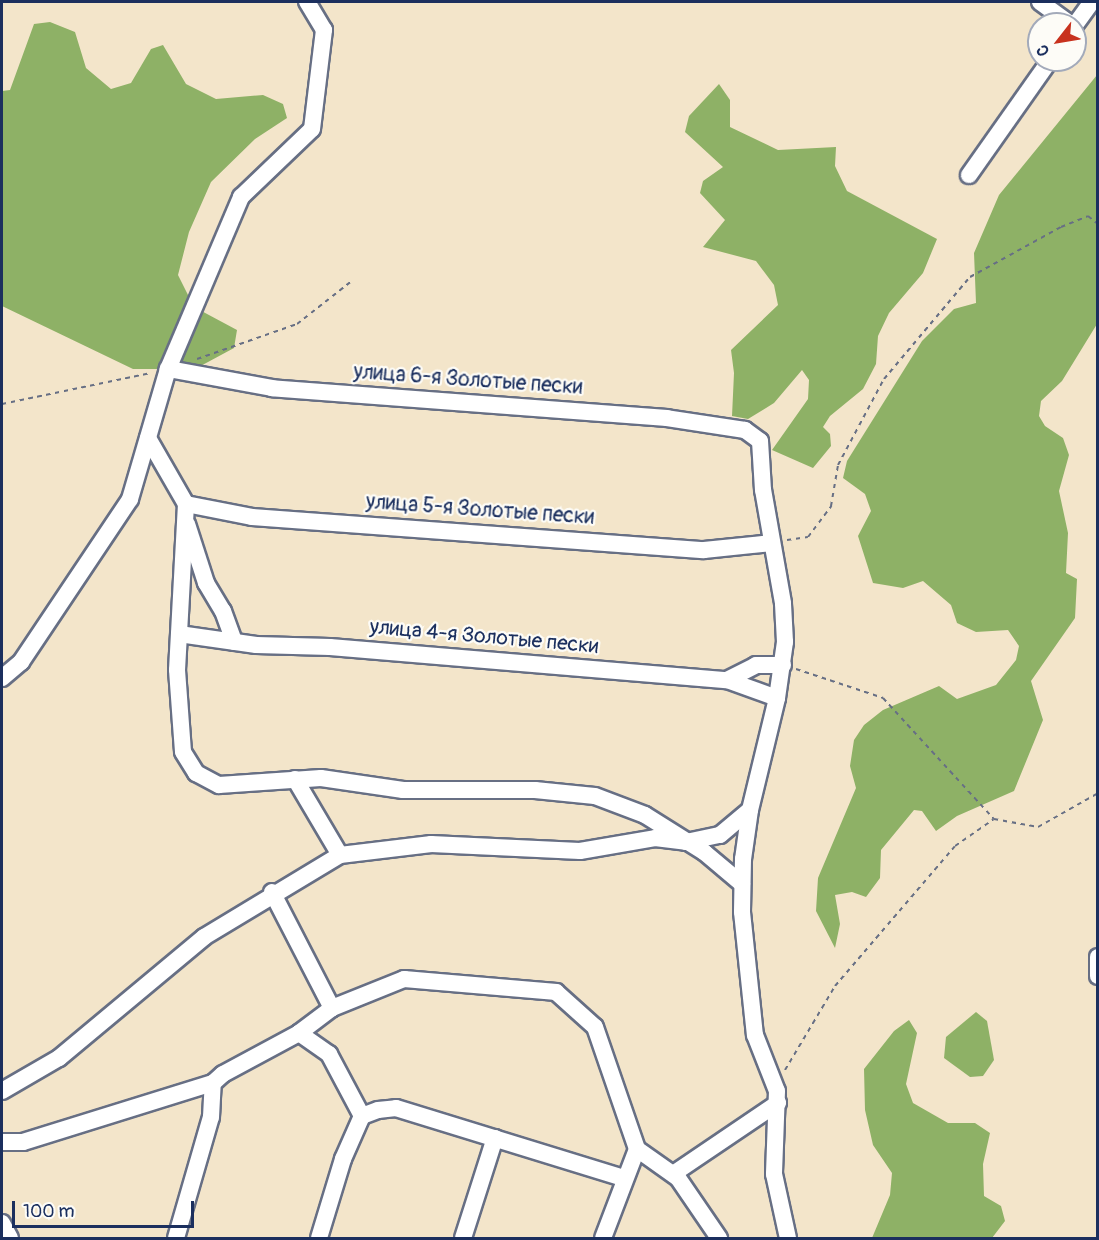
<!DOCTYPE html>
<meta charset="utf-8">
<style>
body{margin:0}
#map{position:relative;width:1099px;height:1240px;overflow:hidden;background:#f3e5ca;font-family:Pangolin,sans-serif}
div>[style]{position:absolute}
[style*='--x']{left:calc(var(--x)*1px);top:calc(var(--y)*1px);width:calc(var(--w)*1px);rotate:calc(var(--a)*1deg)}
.forest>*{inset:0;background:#8eb166}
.path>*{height:2px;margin-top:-1px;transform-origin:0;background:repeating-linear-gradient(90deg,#676f84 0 4.5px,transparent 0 9px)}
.roads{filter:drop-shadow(2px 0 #676f84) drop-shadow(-2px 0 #676f84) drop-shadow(0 2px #676f84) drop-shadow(0 -2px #676f84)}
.minor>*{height:16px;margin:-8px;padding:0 8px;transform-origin:8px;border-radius:8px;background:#fff}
span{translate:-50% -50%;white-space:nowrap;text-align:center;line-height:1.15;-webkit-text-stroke:4.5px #fdfcf7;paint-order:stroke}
.street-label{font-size:21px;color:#1b2f5e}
.frame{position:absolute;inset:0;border:3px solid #1b2f5e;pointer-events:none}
.north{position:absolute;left:1027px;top:12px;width:60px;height:60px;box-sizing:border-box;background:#fdfcf7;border:2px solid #a3aaba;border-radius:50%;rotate:239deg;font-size:16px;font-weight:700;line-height:24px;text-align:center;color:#1b2f5e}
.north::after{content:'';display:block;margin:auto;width:21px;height:27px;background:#c8321e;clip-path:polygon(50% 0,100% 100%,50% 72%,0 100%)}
.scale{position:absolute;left:12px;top:1201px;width:182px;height:27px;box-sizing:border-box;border:3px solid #1b2f5e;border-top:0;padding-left:8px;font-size:18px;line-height:21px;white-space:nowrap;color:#1b2f5e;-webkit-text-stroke:4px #fdfcf7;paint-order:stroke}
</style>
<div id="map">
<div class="forest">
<i style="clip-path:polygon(50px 22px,75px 32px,86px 68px,111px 89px,131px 83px,151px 49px,163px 45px,186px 84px,216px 99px,263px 95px,283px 104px,287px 118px,255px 139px,211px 182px,189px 232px,178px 275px,194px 307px,237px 330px,234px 348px,195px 369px,133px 369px,2px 306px,2px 91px,10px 90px,34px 24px)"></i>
<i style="clip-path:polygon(1097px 75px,1097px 324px,1062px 381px,1041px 401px,1039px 416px,1045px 426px,1063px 438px,1069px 455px,1059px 491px,1068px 533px,1066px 573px,1077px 579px,1075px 618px,1031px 681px,1043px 720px,1014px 791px,957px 816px,936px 831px,922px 811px,914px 810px,881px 850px,880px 878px,866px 897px,852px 892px,835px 895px,840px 924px,835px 948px,816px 911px,818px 878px,856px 788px,850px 766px,854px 740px,864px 725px,883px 710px,939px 686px,957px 699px,996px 685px,1016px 660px,1019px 646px,1008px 630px,976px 632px,957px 623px,951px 605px,923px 581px,903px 588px,873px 583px,858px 536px,871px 511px,865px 494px,843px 478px,847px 461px,922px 341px,954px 309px,976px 303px,974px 253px,999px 195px)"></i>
<i style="clip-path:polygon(719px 84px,730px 100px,730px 127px,778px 150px,836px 147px,835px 166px,847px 191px,937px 239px,923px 273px,889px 313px,878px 336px,876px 364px,863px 389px,830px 416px,823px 427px,830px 434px,831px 446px,813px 468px,772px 450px,808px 399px,809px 380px,802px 370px,774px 403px,748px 419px,732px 416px,734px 373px,731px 350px,778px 305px,774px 285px,756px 261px,703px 247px,725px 220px,700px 193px,703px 181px,723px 167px,685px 132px,689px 116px)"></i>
<i style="clip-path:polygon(976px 1012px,987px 1021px,994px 1060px,983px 1076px,970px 1077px,944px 1058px,946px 1037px)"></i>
<i style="clip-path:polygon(909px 1020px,917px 1033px,906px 1084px,913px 1103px,948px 1123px,975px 1123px,990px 1133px,983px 1164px,984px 1196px,1001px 1206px,1005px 1221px,992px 1238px,872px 1238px,890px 1195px,892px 1173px,873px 1145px,865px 1110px,864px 1069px,894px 1031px)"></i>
</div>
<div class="path">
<i style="--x:197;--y:359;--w:106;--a:-19.3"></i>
<i style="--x:297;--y:324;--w:71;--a:-38.2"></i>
<i style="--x:2;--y:404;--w:152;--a:-11.8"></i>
<i style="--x:787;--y:540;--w:21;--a:-8"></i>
<i style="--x:808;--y:537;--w:39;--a:-53"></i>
<i style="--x:831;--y:506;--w:42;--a:-80.3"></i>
<i style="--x:838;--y:465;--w:98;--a:-61.9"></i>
<i style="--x:884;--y:379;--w:133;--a:-49.9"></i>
<i style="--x:970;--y:277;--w:104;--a:-28.8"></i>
<i style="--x:1061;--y:227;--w:29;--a:-22"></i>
<i style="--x:1088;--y:216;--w:13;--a:39"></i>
<i style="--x:796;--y:669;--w:92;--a:18.4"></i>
<i style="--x:883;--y:698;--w:164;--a:47.5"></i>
<i style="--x:994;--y:819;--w:45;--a:10.3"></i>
<i style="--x:1038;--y:827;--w:69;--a:-29.5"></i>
<i style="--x:785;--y:1070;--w:98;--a:-59.2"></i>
<i style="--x:835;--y:986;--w:184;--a:-49.4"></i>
<i style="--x:955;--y:846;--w:47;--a:-34.7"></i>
</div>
<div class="roads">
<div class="minor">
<i style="--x:1040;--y:2;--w:37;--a:36"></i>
<i style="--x:1075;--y:25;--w:29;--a:-54"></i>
<i style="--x:969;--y:175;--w:141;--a:-54.8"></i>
<i style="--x:148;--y:438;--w:76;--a:60.1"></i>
<i style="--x:186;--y:504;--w:166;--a:93.1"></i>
<i style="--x:177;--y:670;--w:82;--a:85.8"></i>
<i style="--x:183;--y:752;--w:25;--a:58"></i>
<i style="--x:196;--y:773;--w:26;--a:28"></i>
<i style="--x:219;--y:785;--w:102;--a:-3.9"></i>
<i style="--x:321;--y:778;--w:83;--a:8.3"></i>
<i style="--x:403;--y:790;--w:132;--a:0"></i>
<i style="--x:535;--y:790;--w:60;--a:5.7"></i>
<i style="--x:595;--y:796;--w:53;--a:20.8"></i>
<i style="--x:645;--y:815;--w:70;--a:32.1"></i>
<i style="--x:704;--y:852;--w:50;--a:40.1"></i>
<i style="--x:186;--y:504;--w:67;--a:11.1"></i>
<i style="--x:252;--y:517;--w:453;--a:4.2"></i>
<i style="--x:704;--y:550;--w:68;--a:-5.9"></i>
<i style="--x:187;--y:524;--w:62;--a:72.1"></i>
<i style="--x:206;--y:583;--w:33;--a:59"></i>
<i style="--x:223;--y:611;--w:33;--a:70"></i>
<i style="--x:179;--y:634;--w:78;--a:8.1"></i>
<i style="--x:256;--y:645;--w:74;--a:1.5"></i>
<i style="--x:330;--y:647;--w:398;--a:4.8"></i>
<i style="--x:727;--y:680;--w:33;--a:-27"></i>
<i style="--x:756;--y:665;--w:27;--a:0"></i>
<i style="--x:2;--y:678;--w:25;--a:-40"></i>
<i style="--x:21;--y:662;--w:196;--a:-56.2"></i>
<i style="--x:130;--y:499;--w:135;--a:-73.7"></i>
<i style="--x:168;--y:369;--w:187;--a:-67"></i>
<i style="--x:241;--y:197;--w:98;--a:-43.8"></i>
<i style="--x:312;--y:129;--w:100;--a:-83.1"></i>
<i style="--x:324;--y:30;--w:33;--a:-121"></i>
<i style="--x:727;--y:680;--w:53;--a:19.8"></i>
<i style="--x:295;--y:779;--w:88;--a:59.4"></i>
<i style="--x:750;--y:810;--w:49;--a:98.1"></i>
<i style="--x:743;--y:859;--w:53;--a:91.1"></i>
<i style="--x:742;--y:912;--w:124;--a:84"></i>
<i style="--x:755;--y:1035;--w:60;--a:68.6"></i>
<i style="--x:777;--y:1091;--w:83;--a:92.1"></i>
<i style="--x:774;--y:1174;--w:66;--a:77.7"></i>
<i style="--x:272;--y:892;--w:131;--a:62.7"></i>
<i style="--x:1098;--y:957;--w:19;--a:90"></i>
<i style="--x:299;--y:1033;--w:41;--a:-37.1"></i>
<i style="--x:332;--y:1008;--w:78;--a:-21.9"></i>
<i style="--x:404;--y:979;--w:153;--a:4.9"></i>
<i style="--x:556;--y:992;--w:52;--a:41.9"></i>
<i style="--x:595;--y:1027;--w:129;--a:71"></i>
<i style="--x:637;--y:1149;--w:95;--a:110.9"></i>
<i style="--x:2;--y:1091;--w:66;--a:-30.1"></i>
<i style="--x:59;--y:1058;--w:189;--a:-39.8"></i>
<i style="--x:204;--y:937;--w:159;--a:-31.1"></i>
<i style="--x:340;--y:855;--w:92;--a:-6.9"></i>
<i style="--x:431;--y:844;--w:149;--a:2.7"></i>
<i style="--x:580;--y:851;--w:76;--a:-9.8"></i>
<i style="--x:655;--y:838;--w:31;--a:7"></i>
<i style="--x:686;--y:842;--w:35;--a:-12"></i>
<i style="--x:720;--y:835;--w:39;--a:-40"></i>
<i style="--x:750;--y:810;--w:115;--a:-76.4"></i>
<i style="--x:777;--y:698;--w:57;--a:-81.9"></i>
<i style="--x:785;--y:642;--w:39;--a:-93"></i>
<i style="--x:783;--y:603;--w:115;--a:-100"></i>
<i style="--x:763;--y:490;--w:49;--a:-93.5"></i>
<i style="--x:760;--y:441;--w:19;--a:-144"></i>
<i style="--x:745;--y:430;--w:79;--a:-171.3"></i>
<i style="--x:667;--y:418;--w:396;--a:-175.7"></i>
<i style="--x:272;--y:388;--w:106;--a:-169.6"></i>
<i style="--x:2;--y:1142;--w:21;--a:0"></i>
<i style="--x:23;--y:1142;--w:199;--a:-17.3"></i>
<i style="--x:637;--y:1149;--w:50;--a:35.3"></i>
<i style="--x:678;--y:1178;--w:73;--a:55.7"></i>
<i style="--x:673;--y:1174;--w:127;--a:-34.1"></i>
<i style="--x:2;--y:1223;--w:17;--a:62"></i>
<i style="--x:176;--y:1238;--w:126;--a:-73.9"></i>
<i style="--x:211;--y:1117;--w:34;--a:-87"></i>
<i style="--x:213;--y:1083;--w:13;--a:-42"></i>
<i style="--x:223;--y:1074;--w:86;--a:-28.3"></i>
<i style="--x:299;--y:1033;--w:37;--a:35"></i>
<i style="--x:329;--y:1054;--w:70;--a:62"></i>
<i style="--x:319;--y:1238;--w:83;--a:-73.1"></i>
<i style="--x:343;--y:1159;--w:47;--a:-66.2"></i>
<i style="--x:362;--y:1116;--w:17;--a:-21"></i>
<i style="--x:378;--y:1110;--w:18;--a:-6"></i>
<i style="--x:396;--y:1108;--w:238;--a:17.1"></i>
<i style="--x:463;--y:1238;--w:105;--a:-72.3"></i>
</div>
</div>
<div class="street-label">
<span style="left:468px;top:380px;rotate:4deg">улица 6-я Золотые пески</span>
<span style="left:480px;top:510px;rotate:4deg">улица 5-я Золотые пески</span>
<span style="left:484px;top:637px;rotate:5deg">улица 4-я Золотые пески</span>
</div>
<div class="frame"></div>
<div class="north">С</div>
<div class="scale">100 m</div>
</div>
